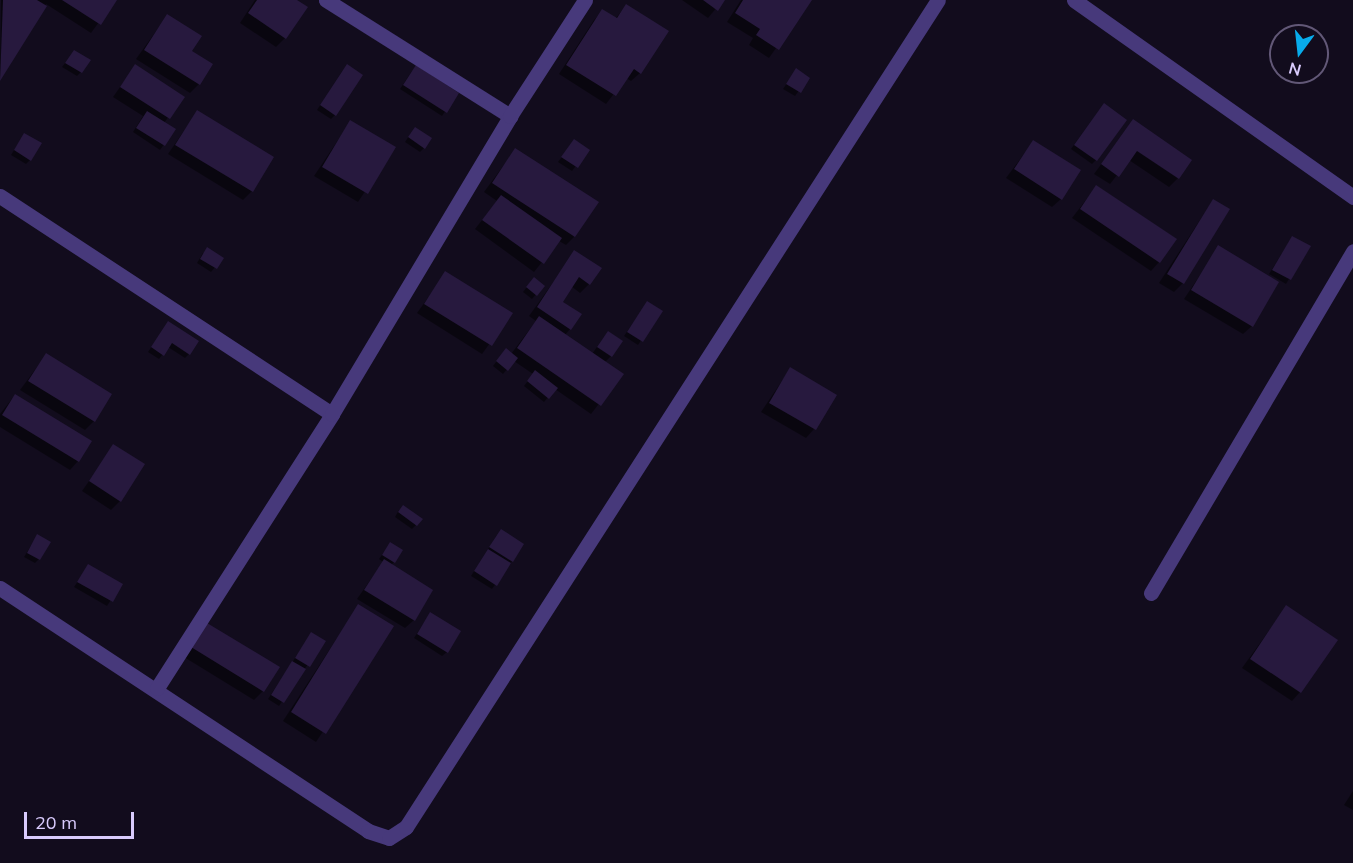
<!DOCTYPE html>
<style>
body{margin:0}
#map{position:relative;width:1353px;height:863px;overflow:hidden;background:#120c1d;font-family:Mulish,sans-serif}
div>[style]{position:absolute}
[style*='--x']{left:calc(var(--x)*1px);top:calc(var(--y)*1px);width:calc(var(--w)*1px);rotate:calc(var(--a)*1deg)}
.shadow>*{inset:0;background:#0007}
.building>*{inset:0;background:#27193e}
.minor>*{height:15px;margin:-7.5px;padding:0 7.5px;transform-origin:7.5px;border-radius:7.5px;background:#47397b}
span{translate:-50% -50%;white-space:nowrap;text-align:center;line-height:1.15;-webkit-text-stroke:4.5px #120c1d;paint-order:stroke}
.north{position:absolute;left:1269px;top:24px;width:60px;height:60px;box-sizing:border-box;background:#120c1d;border:2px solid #625877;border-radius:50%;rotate:195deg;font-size:16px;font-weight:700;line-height:24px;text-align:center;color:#d9cbfd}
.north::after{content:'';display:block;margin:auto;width:21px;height:27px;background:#08acec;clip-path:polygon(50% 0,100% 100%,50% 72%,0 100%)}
.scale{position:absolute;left:24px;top:812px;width:110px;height:27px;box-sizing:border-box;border:3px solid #d9cbfd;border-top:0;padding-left:8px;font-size:18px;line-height:21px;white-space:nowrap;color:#d9cbfd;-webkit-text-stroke:4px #120c1d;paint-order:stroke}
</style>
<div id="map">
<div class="shadow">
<i style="clip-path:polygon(1px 0,115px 0,91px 33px,46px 4px,0 78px)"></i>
<i style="clip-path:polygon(255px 0,294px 0,285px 38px,276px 47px,240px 23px)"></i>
<i style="clip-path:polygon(682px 0,723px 0,708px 18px)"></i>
<i style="clip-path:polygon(741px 0,810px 0,769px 58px,749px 45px,753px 38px,727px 22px)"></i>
<i style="clip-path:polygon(626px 6px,640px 73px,631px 81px,626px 78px,606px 104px,559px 74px,594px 20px,603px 11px,615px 19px)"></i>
<i style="clip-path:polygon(167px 16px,190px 52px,199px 84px,190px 93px,136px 59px)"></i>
<i style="clip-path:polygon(74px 52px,81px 72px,77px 76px,62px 67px)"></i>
<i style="clip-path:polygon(135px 66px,183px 97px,164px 123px,174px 130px,160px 150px,133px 132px,143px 116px,113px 97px)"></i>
<i style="clip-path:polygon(343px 70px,335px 115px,331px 119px,317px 110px)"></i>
<i style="clip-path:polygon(796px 70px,808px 78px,795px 96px,783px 89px)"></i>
<i style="clip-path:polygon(412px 71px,457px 94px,442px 116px,400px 89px)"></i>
<i style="clip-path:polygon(1100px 109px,1096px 160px,1092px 164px,1071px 149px)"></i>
<i style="clip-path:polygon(197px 112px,252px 191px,243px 200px,168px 154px)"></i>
<i style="clip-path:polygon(1133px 121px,1178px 178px,1169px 187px,1129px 160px,1110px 184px,1094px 174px)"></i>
<i style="clip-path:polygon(350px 122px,394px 148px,358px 202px,314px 176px)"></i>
<i style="clip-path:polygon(411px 133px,424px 148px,420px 152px,405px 142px)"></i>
<i style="clip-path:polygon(21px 139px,30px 160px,26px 164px,11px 155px)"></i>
<i style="clip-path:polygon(1033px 142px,1061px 199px,1052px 207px,1006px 178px)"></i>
<i style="clip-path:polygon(571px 145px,588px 150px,572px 171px,558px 162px)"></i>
<i style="clip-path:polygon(515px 150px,574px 237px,566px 245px,559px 241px,534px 272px,475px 229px,497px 201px,484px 192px)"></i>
<i style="clip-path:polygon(1096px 187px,1159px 262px,1151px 271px,1072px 218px)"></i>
<i style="clip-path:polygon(1213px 200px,1183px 283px,1174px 292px,1159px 283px)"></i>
<i style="clip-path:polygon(1292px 237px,1308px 247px,1286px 284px,1269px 274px)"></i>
<i style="clip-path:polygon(1219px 247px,1252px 326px,1243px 334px,1184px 299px)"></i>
<i style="clip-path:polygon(575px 252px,589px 284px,580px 293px,571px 286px,560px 302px,570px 329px,565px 335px,592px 354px,604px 337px,611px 356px,605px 362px,622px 374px,591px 414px,555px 389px,544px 402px,524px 386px,533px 374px,514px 361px,503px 374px,493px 366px,502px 354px,511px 354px,536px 321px,529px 316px)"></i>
<i style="clip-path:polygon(203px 253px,222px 259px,211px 272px,197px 263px)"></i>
<i style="clip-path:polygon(446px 273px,511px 314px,482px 354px,417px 313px)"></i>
<i style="clip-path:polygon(530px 283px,543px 286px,532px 299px,523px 292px)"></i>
<i style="clip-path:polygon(647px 303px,661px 311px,638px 345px,624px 336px)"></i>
<i style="clip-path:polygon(165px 327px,189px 354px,185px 358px,168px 347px,159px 359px,148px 352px)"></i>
<i style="clip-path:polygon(46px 355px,94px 421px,85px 430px,20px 390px)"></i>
<i style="clip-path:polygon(790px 369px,814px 429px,806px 438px,761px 412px)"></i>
<i style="clip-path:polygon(15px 395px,78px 461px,70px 470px,0 427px,0 414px)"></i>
<i style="clip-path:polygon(114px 446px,120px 501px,111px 510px,82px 491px)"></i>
<i style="clip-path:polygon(399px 510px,416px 525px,412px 529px,395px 517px)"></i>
<i style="clip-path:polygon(497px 535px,512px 561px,492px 589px,471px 576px)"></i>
<i style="clip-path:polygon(37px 536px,39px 559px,35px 563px,24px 557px)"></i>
<i style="clip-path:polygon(390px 544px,394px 562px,391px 565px,414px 620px,405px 628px,357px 599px,383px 562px,379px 559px)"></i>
<i style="clip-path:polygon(88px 566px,121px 584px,107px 606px,74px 587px)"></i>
<i style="clip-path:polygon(358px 606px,392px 627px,316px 742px,283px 721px)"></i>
<i style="clip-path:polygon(1286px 607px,1300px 692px,1292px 701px,1242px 668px)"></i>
<i style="clip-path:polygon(427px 618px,447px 652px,442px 656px,414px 638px)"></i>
<i style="clip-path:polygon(198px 633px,263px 691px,254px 700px,184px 657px)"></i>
<i style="clip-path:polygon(311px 634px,324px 641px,279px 706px,268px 699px)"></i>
<i style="clip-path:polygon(1353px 791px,1353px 810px,1344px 805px)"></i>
</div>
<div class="building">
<i style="clip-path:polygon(3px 0,37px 0,47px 6px,0 81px)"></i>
<i style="clip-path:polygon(62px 0,117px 0,101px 25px)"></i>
<i style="clip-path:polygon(257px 0,297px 0,308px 7px,286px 39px,248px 13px)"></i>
<i style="clip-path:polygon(703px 0,725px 0,718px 11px)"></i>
<i style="clip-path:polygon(743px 0,812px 0,779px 50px,756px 35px,760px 29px,735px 13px)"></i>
<i style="clip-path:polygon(626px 4px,669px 31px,641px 74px,634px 69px,616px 96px,566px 65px,602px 9px,617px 18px)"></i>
<i style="clip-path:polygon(167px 14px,202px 36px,192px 51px,213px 64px,200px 85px,144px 50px)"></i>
<i style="clip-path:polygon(74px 50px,91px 60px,82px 73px,65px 63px)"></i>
<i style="clip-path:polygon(135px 64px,185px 97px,170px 119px,120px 87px)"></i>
<i style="clip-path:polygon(347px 64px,363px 75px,336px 116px,320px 105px)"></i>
<i style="clip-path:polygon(416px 65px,459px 93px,447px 113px,403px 85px)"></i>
<i style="clip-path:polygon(796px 68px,810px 78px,801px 93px,786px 84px)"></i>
<i style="clip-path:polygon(1104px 103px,1127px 120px,1097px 161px,1074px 145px)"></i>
<i style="clip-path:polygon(197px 110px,274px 157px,253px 192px,175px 145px)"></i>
<i style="clip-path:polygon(147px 111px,176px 129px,165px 146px,136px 128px)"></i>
<i style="clip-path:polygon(1133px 119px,1192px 160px,1179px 179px,1137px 151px,1119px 177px,1101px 164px)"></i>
<i style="clip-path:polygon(350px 120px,396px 147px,368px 194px,322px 167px)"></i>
<i style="clip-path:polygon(415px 127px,432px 138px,425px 149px,408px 137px)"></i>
<i style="clip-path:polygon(24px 133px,42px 143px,31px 161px,14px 150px)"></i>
<i style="clip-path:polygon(574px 139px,590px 150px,578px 168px,561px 157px)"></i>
<i style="clip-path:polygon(1033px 140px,1081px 170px,1062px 200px,1014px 169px)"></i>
<i style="clip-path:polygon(515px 148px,599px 202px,575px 237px,492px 183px)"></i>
<i style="clip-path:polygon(1096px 185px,1177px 239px,1160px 263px,1080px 209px)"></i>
<i style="clip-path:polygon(501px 195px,562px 238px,544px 264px,482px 220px)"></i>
<i style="clip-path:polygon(1213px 199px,1230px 209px,1184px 284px,1167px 274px)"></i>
<i style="clip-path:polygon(1292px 236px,1311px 246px,1291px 280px,1272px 270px)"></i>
<i style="clip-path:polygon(1218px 245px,1279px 282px,1253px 327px,1191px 290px)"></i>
<i style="clip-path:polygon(207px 247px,224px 258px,217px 269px,200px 259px)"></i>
<i style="clip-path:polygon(574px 250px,602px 268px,590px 285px,579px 277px,563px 302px,582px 314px,571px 330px,537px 307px)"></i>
<i style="clip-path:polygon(445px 271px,513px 313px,492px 346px,424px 304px)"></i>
<i style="clip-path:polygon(534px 277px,545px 286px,537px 296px,526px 287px)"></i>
<i style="clip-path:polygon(647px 301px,663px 311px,643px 342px,627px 332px)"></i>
<i style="clip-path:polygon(539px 316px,624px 374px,601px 406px,517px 348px)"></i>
<i style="clip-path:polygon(168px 321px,199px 341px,190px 355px,172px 343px,164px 356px,151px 347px)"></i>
<i style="clip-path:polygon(608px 331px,623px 341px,612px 357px,597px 347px)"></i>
<i style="clip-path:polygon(506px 348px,518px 358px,508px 371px,496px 361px)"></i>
<i style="clip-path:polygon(46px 353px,112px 394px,95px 422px,28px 381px)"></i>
<i style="clip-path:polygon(790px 367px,837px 395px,816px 430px,769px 403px)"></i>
<i style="clip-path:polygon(535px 370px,558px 388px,549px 399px,527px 381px)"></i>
<i style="clip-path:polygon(15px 394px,92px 441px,79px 462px,2px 415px)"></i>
<i style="clip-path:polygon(113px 444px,145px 464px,121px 502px,89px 481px)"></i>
<i style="clip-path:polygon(403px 505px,423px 519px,417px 526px,398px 512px)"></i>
<i style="clip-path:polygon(501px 529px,524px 544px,513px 562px,489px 547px)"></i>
<i style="clip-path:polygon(37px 534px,51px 542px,40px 560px,27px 553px)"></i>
<i style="clip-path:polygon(390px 542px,403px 550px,395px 563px,382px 555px)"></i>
<i style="clip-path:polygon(488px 549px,511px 563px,497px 586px,474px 571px)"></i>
<i style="clip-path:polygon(384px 559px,433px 590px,415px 621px,364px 590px)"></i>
<i style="clip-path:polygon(88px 564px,123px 584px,113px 602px,77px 582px)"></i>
<i style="clip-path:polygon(358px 604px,394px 626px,326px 734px,291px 712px)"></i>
<i style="clip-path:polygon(1286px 605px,1338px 640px,1301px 693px,1250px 659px)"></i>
<i style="clip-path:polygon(430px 612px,461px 631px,448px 653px,417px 634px)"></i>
<i style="clip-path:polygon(207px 623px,280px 667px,264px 692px,191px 647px)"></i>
<i style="clip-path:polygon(311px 632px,326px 641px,310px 667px,295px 658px)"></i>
<i style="clip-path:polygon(292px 661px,306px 669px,284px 703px,271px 695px)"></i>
</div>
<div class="minor">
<i style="--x:326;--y:0;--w:218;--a:32.2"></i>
<i style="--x:1074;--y:0;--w:342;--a:35.2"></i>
<i style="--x:0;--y:196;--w:397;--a:33.3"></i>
<i style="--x:0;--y:588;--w:441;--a:33.4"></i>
<i style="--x:368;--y:831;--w:22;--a:18"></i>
<i style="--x:389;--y:838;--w:20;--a:-33"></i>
<i style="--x:406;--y:827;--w:983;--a:-57.25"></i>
<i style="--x:1151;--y:593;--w:397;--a:-59.4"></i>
<i style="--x:157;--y:688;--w:325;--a:-57.4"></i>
<i style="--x:332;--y:414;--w:347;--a:-59.1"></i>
<i style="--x:510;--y:116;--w:138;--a:-57.1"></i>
</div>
<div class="north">N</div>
<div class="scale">20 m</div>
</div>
